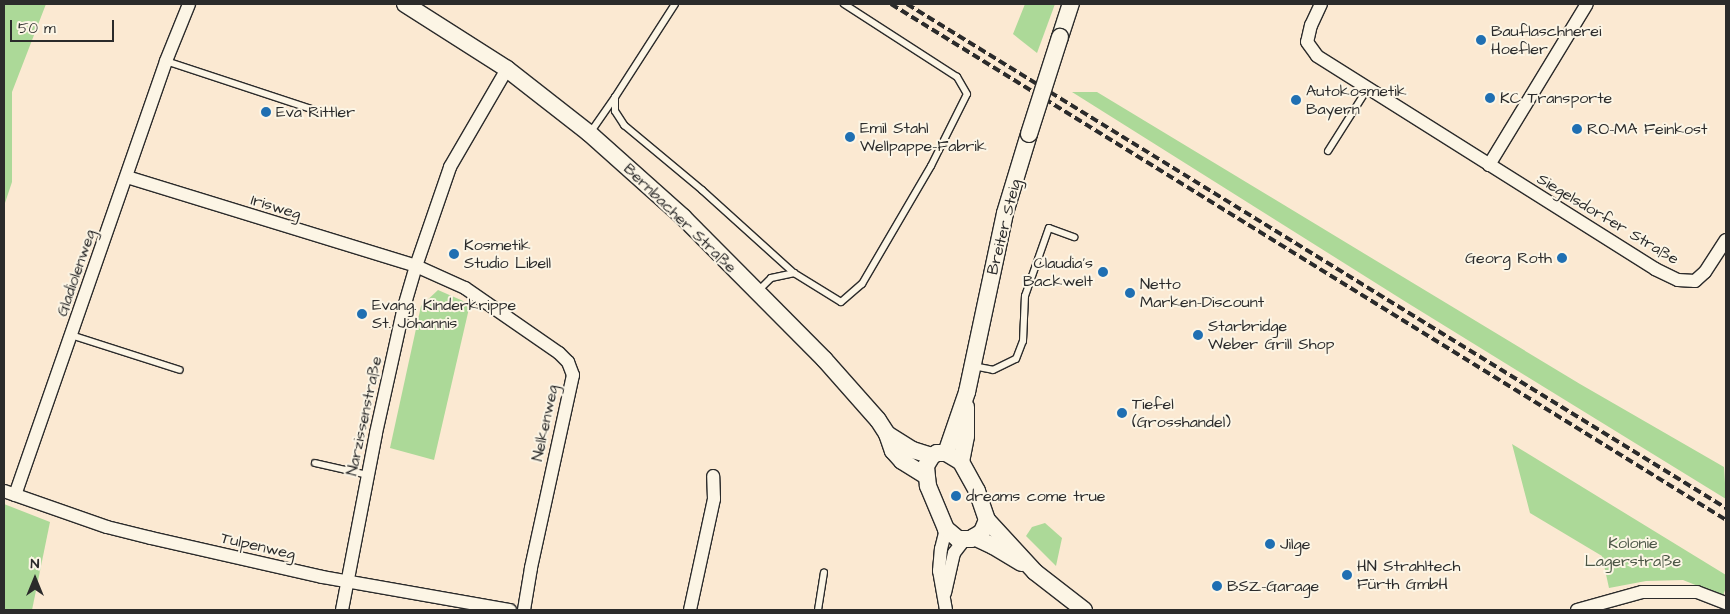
<!DOCTYPE html>
<meta charset="utf-8">
<style>
body{margin:0}
#map{position:relative;width:1730px;height:614px;overflow:hidden;background:#fbe9d2;font-family:"Architects Daughter",sans-serif}
div>[style]{position:absolute}
[style*='--x']{left:calc(var(--x)*1px);top:calc(var(--y)*1px);width:calc(var(--w)*1px);rotate:calc(var(--a)*1deg)}
.green>*{inset:0;background:#acd998}
.roads{filter:drop-shadow(1px 0 #2b2b2b) drop-shadow(-1px 0 #2b2b2b) drop-shadow(0 1px #2b2b2b) drop-shadow(0 -1px #2b2b2b)}
.service>*{height:6px;margin:-3px;padding:0 3px;transform-origin:3px;border-radius:3px;background:#fcf5e5}
.minor>*{height:12px;margin:-6px;padding:0 6px;transform-origin:6px;border-radius:6px;background:#fcf5e5}
.tertiary>*{height:16px;margin:-8px;padding:0 8px;transform-origin:8px;border-radius:8px;background:#fcf5e5}
.rail>*{height:4px;margin-top:-2px;transform-origin:0;background:repeating-linear-gradient(90deg,#2b2b2b 0 8px,transparent 0 12px)}
.bridges{filter:drop-shadow(1px 0 #2b2b2b) drop-shadow(-1px 0 #2b2b2b) drop-shadow(0 1px #2b2b2b) drop-shadow(0 -1px #2b2b2b)}
.tertiary-bridge>*{height:16px;margin:-8px;padding:0 8px;transform-origin:8px;border-radius:8px;background:#fcf5e5}
.dots>*{width:14px;height:14px;translate:-50% -50%;box-sizing:border-box;border:2px solid #fcf5e5;border-radius:50%}
span{translate:-50% -50%;white-space:nowrap;text-align:center;line-height:1.15;-webkit-text-stroke:4px #fcf5e5;paint-order:stroke}
.poi-label{font-size:16px;color:#2b2b2b}
.left{translate:0 -50%;text-align:left}
.right{translate:-100% -50%;text-align:right}
.street-label{font-size:16px;color:#2b2b2b}
.park-label{font-size:16px;color:#4b5646}
.frame{position:absolute;inset:0;border:5px solid #2b2b2b;pointer-events:none}
.north{position:absolute;left:10px;top:554px;width:50px;height:50px;-webkit-text-stroke:4px #fcf5e5;paint-order:stroke;rotate:0deg;font-size:14px;font-weight:700;line-height:20px;text-align:center;color:#2b2b2b}
.north::after{content:'';display:block;margin:auto;width:18px;height:22px;background:#2b2b2b;clip-path:polygon(50% 0,100% 100%,50% 72%,0 100%)}
.scale{position:absolute;left:10px;top:20px;width:104px;height:22px;box-sizing:border-box;border:2px solid #2b2b2b;border-top:0;padding-left:6px;font-size:15px;line-height:18px;white-space:nowrap;color:#2b2b2b;-webkit-text-stroke:4px #fcf5e5;paint-order:stroke}
</style>
<div id="map">
<div class="green">
<i style="clip-path:polygon(4px 4px,46px 4px,12px 92px,12px 182px,4px 206px)"></i>
<i style="clip-path:polygon(1025px 4px,1055px 4px,1037px 53px,1013px 34px)"></i>
<i style="clip-path:polygon(1072px 92px,1097px 92px,1580px 384px,1724px 467px,1726px 499px,1406px 302px)"></i>
<i style="clip-path:polygon(438px 290px,470px 304px,434px 460px,390px 448px,421px 306px)"></i>
<i style="clip-path:polygon(1512px 444px,1726px 575px,1726px 587px,1723px 596px,1683px 580px,1646px 581px,1609px 588px,1602px 556px,1530px 513px)"></i>
<i style="clip-path:polygon(4px 504px,50px 522px,32px 610px,4px 610px)"></i>
<i style="clip-path:polygon(1045px 523px,1062px 538px,1056px 566px,1026px 536px,1032px 527px)"></i>
</div>
<div class="roads">
<div class="service">
<i style="--x:675;--y:4;--w:111;--a:122.8"></i>
<i style="--x:615;--y:97;--w:14;--a:90"></i>
<i style="--x:615;--y:111;--w:17;--a:57"></i>
<i style="--x:624;--y:125;--w:102;--a:39.8"></i>
<i style="--x:702;--y:190;--w:124;--a:42.1"></i>
<i style="--x:794;--y:273;--w:55;--a:31.7"></i>
<i style="--x:841;--y:302;--w:28;--a:-41"></i>
<i style="--x:862;--y:284;--w:137;--a:-59.7"></i>
<i style="--x:931;--y:166;--w:80;--a:-63.4"></i>
<i style="--x:967;--y:94;--w:20;--a:-120"></i>
<i style="--x:957;--y:77;--w:135;--a:-147.1"></i>
<i style="--x:166;--y:61;--w:156;--a:18.3"></i>
<i style="--x:590;--y:133;--w:44;--a:-55.2"></i>
<i style="--x:1328;--y:151;--w:75;--a:-57.6"></i>
<i style="--x:758;--y:291;--w:18;--a:-45"></i>
<i style="--x:771;--y:278;--w:24;--a:-12"></i>
<i style="--x:71;--y:335;--w:114;--a:17.8"></i>
<i style="--x:973;--y:366;--w:20;--a:11"></i>
<i style="--x:993;--y:370;--w:25;--a:-26"></i>
<i style="--x:1016;--y:359;--w:19;--a:-69"></i>
<i style="--x:1023;--y:341;--w:45;--a:-87.5"></i>
<i style="--x:1025;--y:296;--w:72;--a:-70.6"></i>
<i style="--x:1049;--y:228;--w:27;--a:20"></i>
<i style="--x:315;--y:463;--w:54;--a:12.8"></i>
<i style="--x:818;--y:610;--w:38;--a:-81"></i>
</div>
<div class="minor">
<i style="--x:1321;--y:4;--w:23;--a:115"></i>
<i style="--x:1311;--y:25;--w:17;--a:103"></i>
<i style="--x:1307;--y:42;--w:17;--a:54"></i>
<i style="--x:1317;--y:56;--w:400;--a:32.2"></i>
<i style="--x:1655;--y:269;--w:25;--a:26"></i>
<i style="--x:1678;--y:280;--w:17;--a:3"></i>
<i style="--x:1695;--y:281;--w:13;--a:-42"></i>
<i style="--x:1705;--y:272;--w:38;--a:-57"></i>
<i style="--x:1489;--y:165;--w:188;--a:-58.7"></i>
<i style="--x:127;--y:177;--w:302;--a:17.1"></i>
<i style="--x:416;--y:266;--w:54;--a:24.2"></i>
<i style="--x:465;--y:288;--w:114;--a:34.7"></i>
<i style="--x:559;--y:353;--w:13;--a:45"></i>
<i style="--x:568;--y:362;--w:14;--a:69"></i>
<i style="--x:573;--y:375;--w:198;--a:102.3"></i>
<i style="--x:531;--y:568;--w:43;--a:99.5"></i>
<i style="--x:4;--y:491;--w:109;--a:19.3"></i>
<i style="--x:107;--y:527;--w:45;--a:14"></i>
<i style="--x:151;--y:538;--w:175;--a:12.8"></i>
<i style="--x:322;--y:577;--w:191;--a:10"></i>
<i style="--x:15;--y:495;--w:460;--a:-70.8"></i>
<i style="--x:166;--y:61;--w:61;--a:-68"></i>
<i style="--x:945;--y:593;--w:41;--a:-77.3"></i>
<i style="--x:954;--y:553;--w:16;--a:-52"></i>
<i style="--x:342;--y:610;--w:180;--a:-79.1"></i>
<i style="--x:376;--y:433;--w:129;--a:-77.5"></i>
<i style="--x:404;--y:307;--w:43;--a:-73.7"></i>
<i style="--x:416;--y:266;--w:105;--a:-71"></i>
<i style="--x:450;--y:167;--w:113;--a:-59.8"></i>
<i style="--x:690;--y:610;--w:114;--a:-77.8"></i>
<i style="--x:714;--y:499;--w:23;--a:-92"></i>
<i style="--x:946;--y:610;--w:40;--a:-100"></i>
<i style="--x:939;--y:571;--w:22;--a:-85"></i>
<i style="--x:941;--y:549;--w:21;--a:-76"></i>
<i style="--x:1577;--y:610;--w:67;--a:-15.5"></i>
<i style="--x:1642;--y:592;--w:55;--a:0"></i>
<i style="--x:1697;--y:592;--w:31;--a:21"></i>
</div>
<div class="tertiary">
<i style="--x:405;--y:4;--w:121;--a:32.5"></i>
<i style="--x:507;--y:69;--w:104;--a:38"></i>
<i style="--x:589;--y:133;--w:126;--a:41.8"></i>
<i style="--x:683;--y:217;--w:200;--a:45.2"></i>
<i style="--x:824;--y:359;--w:81;--a:48.5"></i>
<i style="--x:878;--y:420;--w:17;--a:57"></i>
<i style="--x:887;--y:434;--w:31;--a:32"></i>
<i style="--x:913;--y:450;--w:20;--a:18"></i>
<i style="--x:1060;--y:37;--w:35;--a:-72"></i>
<i style="--x:887;--y:434;--w:18;--a:71"></i>
<i style="--x:893;--y:451;--w:13;--a:48"></i>
<i style="--x:902;--y:461;--w:28;--a:32"></i>
<i style="--x:937;--y:453;--w:9;--a:0"></i>
<i style="--x:946;--y:453;--w:17;--a:31"></i>
<i style="--x:961;--y:462;--w:33;--a:61"></i>
<i style="--x:977;--y:491;--w:31;--a:71"></i>
<i style="--x:987;--y:520;--w:13;--a:113"></i>
<i style="--x:982;--y:532;--w:13;--a:148"></i>
<i style="--x:971;--y:539;--w:13;--a:180"></i>
<i style="--x:958;--y:539;--w:16;--a:-140"></i>
<i style="--x:946;--y:529;--w:47;--a:-112.7"></i>
<i style="--x:928;--y:486;--w:20;--a:-96"></i>
<i style="--x:926;--y:466;--w:12;--a:-59"></i>
<i style="--x:932;--y:456;--w:6;--a:-31"></i>
<i style="--x:946;--y:453;--w:65;--a:-71"></i>
<i style="--x:967;--y:392;--w:183;--a:-78"></i>
<i style="--x:1005;--y:213;--w:83;--a:-73.1"></i>
<i style="--x:961;--y:462;--w:26;--a:-79"></i>
<i style="--x:966;--y:436;--w:29;--a:-90"></i>
<i style="--x:987;--y:520;--w:71;--a:47.3"></i>
<i style="--x:1035;--y:572;--w:62;--a:37.8"></i>
<i style="--x:974;--y:537;--w:21;--a:25"></i>
<i style="--x:993;--y:546;--w:33;--a:31"></i>
</div>
</div>
<div class="rail">
<i style="--x:891;--y:4;--w:982;--a:31.71"></i>
<i style="--x:907;--y:4;--w:962;--a:31.61"></i>
</div>
<div class="bridges">
<div class="tertiary-bridge">
<i style="--x:1029;--y:134;--w:102;--a:-72.3"></i>
</div>
</div>
<div class="dots">
<i style="left:1481px;top:40px;background:#1f6fb2"></i>
<i style="left:1490px;top:98px;background:#1f6fb2"></i>
<i style="left:1296px;top:100px;background:#1f6fb2"></i>
<i style="left:266px;top:112px;background:#1f6fb2"></i>
<i style="left:1577px;top:129px;background:#1f6fb2"></i>
<i style="left:850px;top:137px;background:#1f6fb2"></i>
<i style="left:454px;top:254px;background:#1f6fb2"></i>
<i style="left:1562px;top:258px;background:#1f6fb2"></i>
<i style="left:1103px;top:272px;background:#1f6fb2"></i>
<i style="left:1130px;top:293px;background:#1f6fb2"></i>
<i style="left:362px;top:314px;background:#1f6fb2"></i>
<i style="left:1198px;top:335px;background:#1f6fb2"></i>
<i style="left:1122px;top:413px;background:#1f6fb2"></i>
<i style="left:956px;top:496px;background:#1f6fb2"></i>
<i style="left:1270px;top:544px;background:#1f6fb2"></i>
<i style="left:1347px;top:575px;background:#1f6fb2"></i>
<i style="left:1217px;top:586px;background:#1f6fb2"></i>
</div>
<div class="poi-label">
<span class="left" style="left:1491px;top:40px">Bauflaschnerei<br>Hoefler</span>
<span class="left" style="left:1306px;top:100px">Autokosmetik<br>Bayern</span>
<span class="left" style="left:1500px;top:98px">KC Transporte</span>
<span class="left" style="left:276px;top:112px">Eva Rittler</span>
<span class="left" style="left:860px;top:137px">Emil Stahl<br>Wellpappe-Fabrik</span>
<span class="left" style="left:1587px;top:129px">RO-MA Feinkost</span>
<span class="left" style="left:464px;top:254px">Kosmetik<br>Studio Libell</span>
<span class="right" style="left:1552px;top:258px">Georg Roth</span>
<span class="right" style="left:1093px;top:272px">Claudia's<br>Backwelt</span>
<span class="left" style="left:1140px;top:293px">Netto<br>Marken-Discount</span>
<span class="left" style="left:372px;top:314px">Evang. Kinderkrippe<br>St. Johannis</span>
<span class="left" style="left:1208px;top:335px">Starbridge<br>Weber Grill Shop</span>
<span class="left" style="left:1132px;top:413px">Tiefel<br>(Grosshandel)</span>
<span class="left" style="left:966px;top:496px">dreams come true</span>
<span class="left" style="left:1280px;top:544px">Jilge</span>
<span class="left" style="left:1357px;top:575px">HN Strahltech<br>Fürth GmbH</span>
<span class="left" style="left:1227px;top:586px">BSZ-Garage</span>
</div>
<div class="street-label">
<span style="left:276px;top:207px;rotate:17deg">Irisweg</span>
<span style="left:680px;top:218px;rotate:44deg">Bernbacher Straße</span>
<span style="left:1608px;top:219px;rotate:31deg">Siegelsdorfer Straße</span>
<span style="left:1004px;top:227px;rotate:-76deg">Breiter Steig</span>
<span style="left:76px;top:273px;rotate:-71deg">Gladiolenweg</span>
<span style="left:364px;top:416px;rotate:-78deg">Narzissenstraße</span>
<span style="left:545px;top:423px;rotate:-78deg">Nelkenweg</span>
<span style="left:258px;top:546px;rotate:13deg">Tulpenweg</span>
</div>
<div class="park-label">
<span style="left:1633px;top:552px">Kolonie<br>Lagerstraße</span>
</div>
<div class="frame"></div>
<div class="north">N</div>
<div class="scale">50 m</div>
</div>
